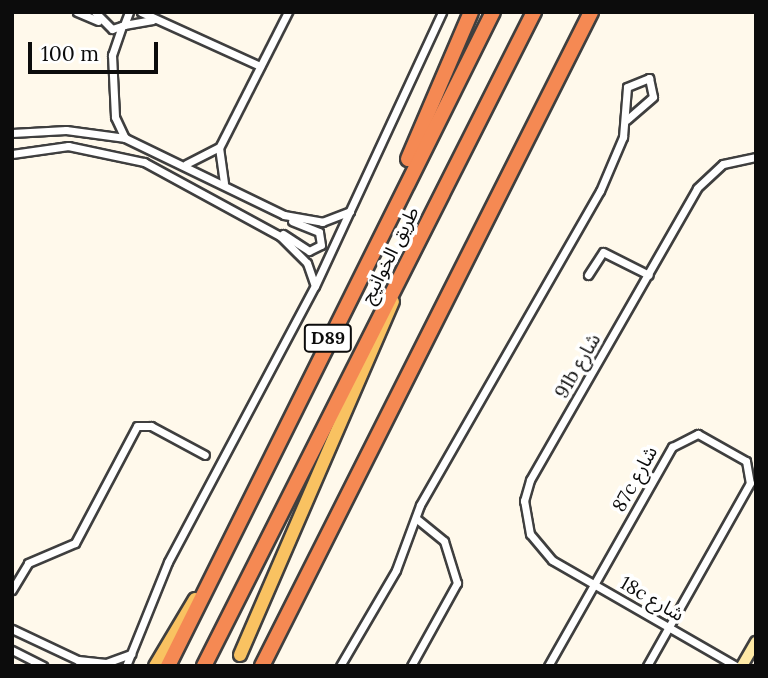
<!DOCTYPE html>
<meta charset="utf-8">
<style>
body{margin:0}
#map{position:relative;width:768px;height:678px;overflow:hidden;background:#fff9eb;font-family:Lora,"Noto Sans Arabic",serif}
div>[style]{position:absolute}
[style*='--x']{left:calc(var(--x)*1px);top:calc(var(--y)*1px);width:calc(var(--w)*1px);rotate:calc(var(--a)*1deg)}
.roads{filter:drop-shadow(2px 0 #3f3f3f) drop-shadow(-2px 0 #3f3f3f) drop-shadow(0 2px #3f3f3f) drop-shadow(0 -2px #3f3f3f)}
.street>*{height:7px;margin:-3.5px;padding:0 3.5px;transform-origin:3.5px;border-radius:3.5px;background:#fff}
.secondary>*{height:10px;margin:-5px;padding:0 5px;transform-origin:5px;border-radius:5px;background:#ffeaa6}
.primary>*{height:12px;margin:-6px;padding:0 6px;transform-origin:6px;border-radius:6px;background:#f9c261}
.highway>*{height:14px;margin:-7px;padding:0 7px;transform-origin:7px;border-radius:7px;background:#f58953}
span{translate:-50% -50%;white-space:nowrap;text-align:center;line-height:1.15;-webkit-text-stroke:7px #fff;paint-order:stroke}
.shield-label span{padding:2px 5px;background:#fff;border:2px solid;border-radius:5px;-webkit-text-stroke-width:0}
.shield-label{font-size:18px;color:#0c0c0c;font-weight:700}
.street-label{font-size:19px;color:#0c0c0c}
.frame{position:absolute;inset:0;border:14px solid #0c0c0c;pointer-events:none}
.scale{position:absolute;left:28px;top:42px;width:130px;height:32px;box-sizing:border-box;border:4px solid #0c0c0c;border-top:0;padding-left:9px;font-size:21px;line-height:24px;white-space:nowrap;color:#0c0c0c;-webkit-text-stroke:5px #fff;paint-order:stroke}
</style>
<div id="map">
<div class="roads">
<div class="street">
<i style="--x:77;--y:12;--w:23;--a:23"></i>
<i style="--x:95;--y:12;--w:24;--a:45"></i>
<i style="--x:112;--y:29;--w:13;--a:-18"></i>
<i style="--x:124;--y:25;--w:14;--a:-69"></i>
<i style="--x:141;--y:12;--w:131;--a:24.4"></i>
<i style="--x:124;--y:25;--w:29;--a:-10"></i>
<i style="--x:122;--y:26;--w:31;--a:109"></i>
<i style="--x:112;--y:55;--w:62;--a:87.2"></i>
<i style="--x:115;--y:117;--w:23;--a:65"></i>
<i style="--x:12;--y:133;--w:54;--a:-3.2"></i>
<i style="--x:66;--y:130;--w:60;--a:7.7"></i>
<i style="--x:125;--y:138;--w:177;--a:25.8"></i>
<i style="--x:284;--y:215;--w:39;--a:10"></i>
<i style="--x:322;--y:222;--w:30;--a:-21"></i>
<i style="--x:12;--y:154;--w:57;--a:-8.1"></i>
<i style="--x:68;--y:146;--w:78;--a:11.9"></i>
<i style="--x:144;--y:162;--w:155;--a:28.6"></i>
<i style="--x:280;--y:236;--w:38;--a:45"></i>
<i style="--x:307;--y:263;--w:24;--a:71"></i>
<i style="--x:186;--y:164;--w:36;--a:-27"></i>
<i style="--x:224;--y:183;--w:35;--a:-98"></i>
<i style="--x:219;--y:148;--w:153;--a:-63.1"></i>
<i style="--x:283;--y:234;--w:31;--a:33"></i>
<i style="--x:309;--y:251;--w:13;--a:-27"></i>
<i style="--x:321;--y:245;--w:13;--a:-99"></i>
<i style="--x:319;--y:232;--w:29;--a:-158"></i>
<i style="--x:588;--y:275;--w:27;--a:-57"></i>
<i style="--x:603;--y:252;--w:51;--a:26.6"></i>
<i style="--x:12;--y:590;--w:31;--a:-59"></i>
<i style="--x:28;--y:563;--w:51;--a:-23.1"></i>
<i style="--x:75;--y:543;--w:132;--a:-62.1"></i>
<i style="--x:137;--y:426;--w:14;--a:0"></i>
<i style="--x:151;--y:426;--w:61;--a:28.2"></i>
<i style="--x:12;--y:629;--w:73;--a:25.2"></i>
<i style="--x:78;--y:660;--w:28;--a:6"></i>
<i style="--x:106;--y:663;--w:27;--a:-20"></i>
<i style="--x:12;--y:650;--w:35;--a:27"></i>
<i style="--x:126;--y:666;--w:112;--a:-68"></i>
<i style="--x:168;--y:562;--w:313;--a:-62"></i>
<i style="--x:315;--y:286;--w:302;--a:-65.1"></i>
<i style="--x:340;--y:666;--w:111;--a:-59.7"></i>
<i style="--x:396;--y:570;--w:69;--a:-69.7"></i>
<i style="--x:420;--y:505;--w:362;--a:-60.2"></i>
<i style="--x:600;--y:191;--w:59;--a:-66.9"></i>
<i style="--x:623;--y:137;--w:50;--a:-85.4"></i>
<i style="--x:627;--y:87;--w:24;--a:-22"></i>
<i style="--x:649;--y:78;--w:19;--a:78"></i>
<i style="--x:653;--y:97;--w:35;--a:139"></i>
<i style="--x:411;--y:666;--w:95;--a:-61"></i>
<i style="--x:457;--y:583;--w:44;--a:-107.2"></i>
<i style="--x:444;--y:541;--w:36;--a:-141"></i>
<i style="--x:548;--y:666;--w:252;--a:-60.5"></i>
<i style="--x:672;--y:447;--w:29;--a:-27"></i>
<i style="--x:698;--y:434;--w:55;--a:29.4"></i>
<i style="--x:746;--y:461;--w:22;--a:80"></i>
<i style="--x:750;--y:483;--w:210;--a:119.4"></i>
<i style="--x:736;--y:666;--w:212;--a:-150.1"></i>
<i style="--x:552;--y:560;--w:34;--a:-130"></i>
<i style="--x:530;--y:534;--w:34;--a:-100"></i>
<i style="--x:524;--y:501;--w:22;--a:-74"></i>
<i style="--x:530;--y:480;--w:336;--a:-60.2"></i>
<i style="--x:697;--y:188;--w:35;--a:-43"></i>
<i style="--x:723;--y:164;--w:34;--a:-12"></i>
</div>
<div class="secondary">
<i style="--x:742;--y:666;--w:28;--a:-60"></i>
</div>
<div class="primary">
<i style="--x:240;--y:655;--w:385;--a:-66.6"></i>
<i style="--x:155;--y:666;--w:78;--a:-59.2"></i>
</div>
<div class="highway">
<i style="--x:408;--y:159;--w:160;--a:-66.8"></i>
<i style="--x:168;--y:666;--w:730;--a:-63.58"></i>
<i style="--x:204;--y:666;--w:733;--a:-63.23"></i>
<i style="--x:262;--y:666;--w:732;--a:-63.29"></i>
</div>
</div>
<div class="shield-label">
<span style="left:328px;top:338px">D89</span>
</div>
<div class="street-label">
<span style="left:390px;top:255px;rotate:-63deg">طريق الخوانيج</span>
<span style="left:578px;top:366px;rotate:-60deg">91b شارع</span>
<span style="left:635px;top:479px;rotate:-61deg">87c شارع</span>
<span style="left:652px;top:599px;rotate:30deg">18c شارع</span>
</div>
<div class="frame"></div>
<div class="scale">100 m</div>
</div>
